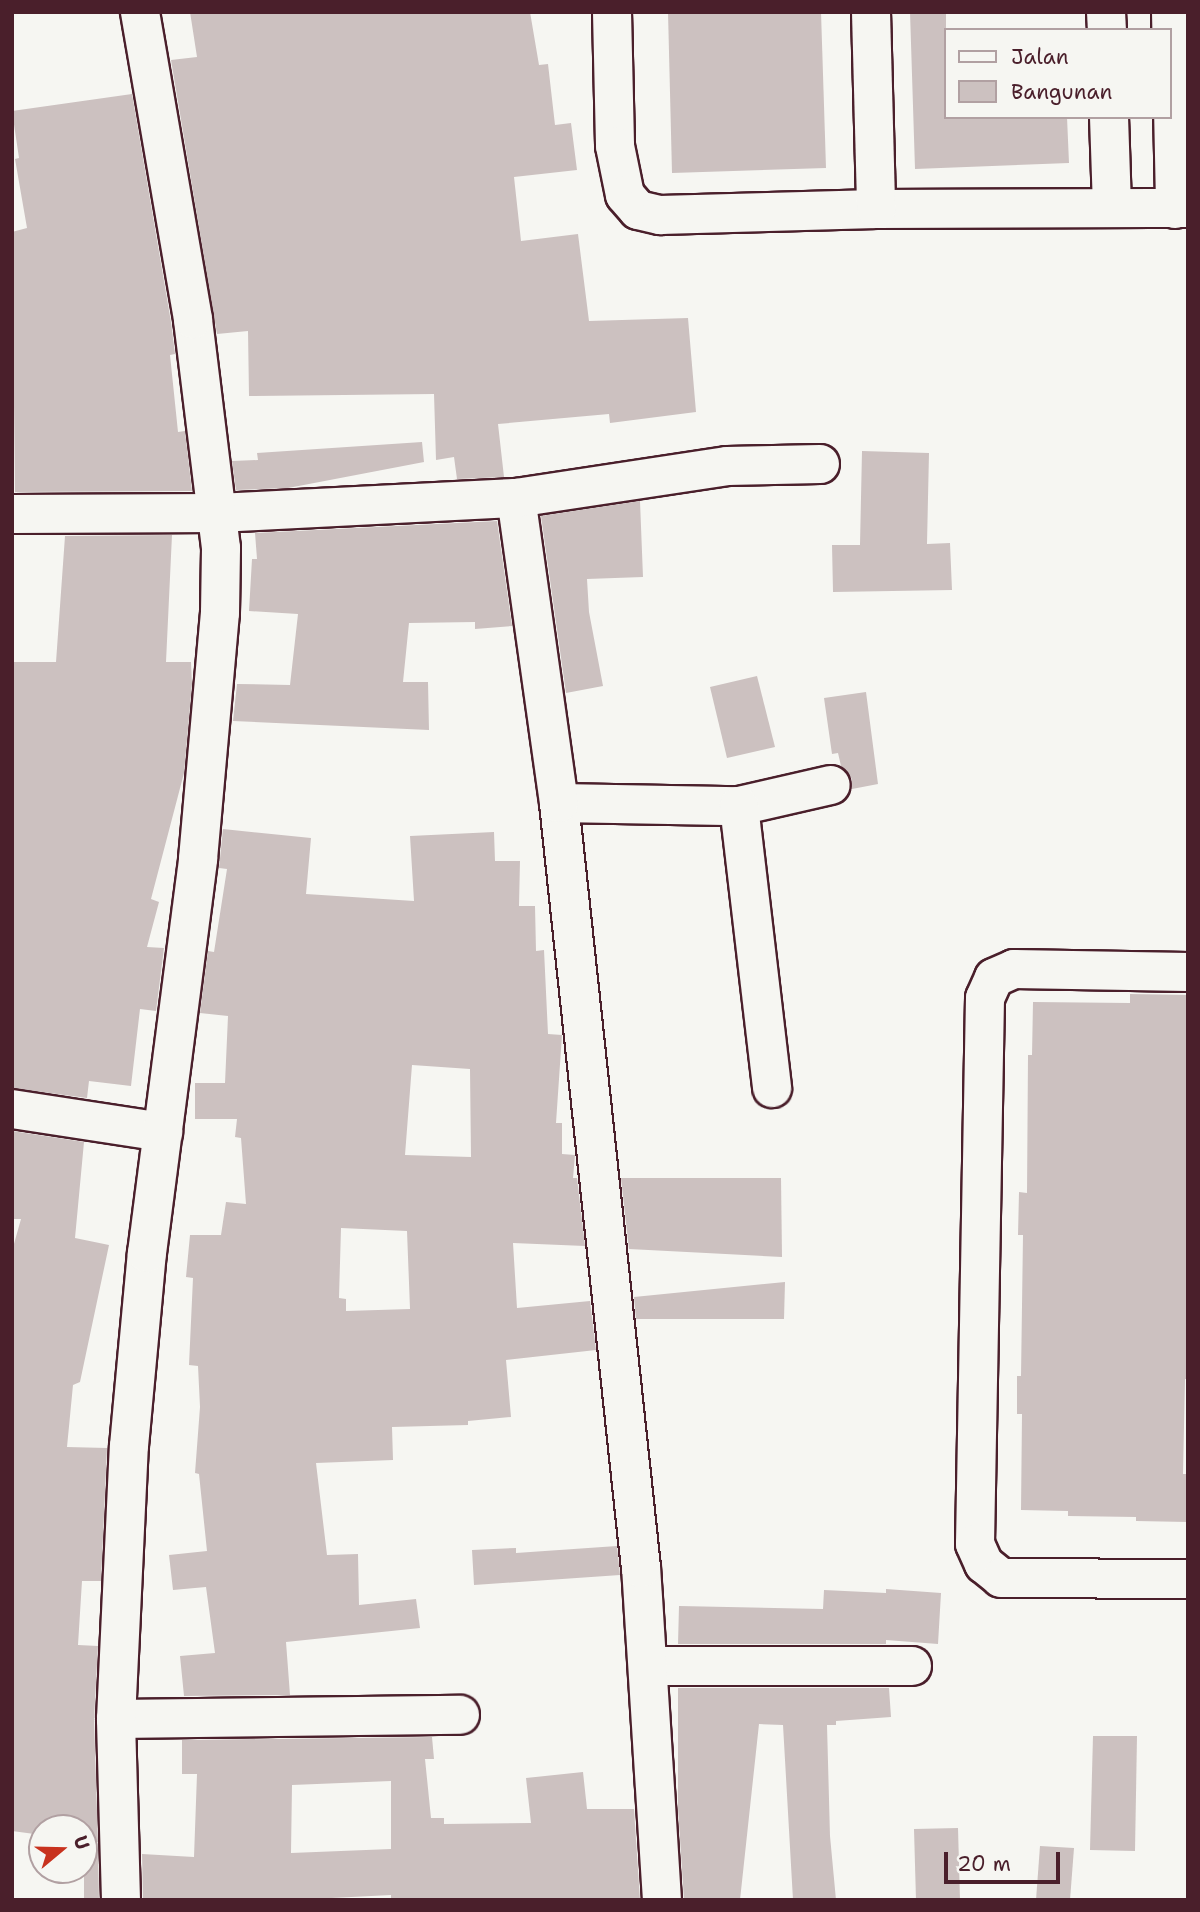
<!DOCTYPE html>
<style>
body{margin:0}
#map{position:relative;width:1200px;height:1912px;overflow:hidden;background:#f6f6f2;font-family:"Shantell Sans",sans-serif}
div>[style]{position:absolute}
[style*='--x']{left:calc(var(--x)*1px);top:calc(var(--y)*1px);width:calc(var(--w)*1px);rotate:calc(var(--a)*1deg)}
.building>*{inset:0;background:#ccc1c0}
.roads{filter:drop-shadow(2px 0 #4a1f2b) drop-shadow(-2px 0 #4a1f2b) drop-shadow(0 2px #4a1f2b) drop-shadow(0 -2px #4a1f2b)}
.minor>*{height:38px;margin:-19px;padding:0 19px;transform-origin:19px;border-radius:19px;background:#f6f6f2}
span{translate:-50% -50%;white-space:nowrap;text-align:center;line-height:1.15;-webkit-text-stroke:6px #f6f6f2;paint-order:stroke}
.frame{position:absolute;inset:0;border:14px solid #4a1f2b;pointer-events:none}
.legend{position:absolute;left:944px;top:28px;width:228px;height:91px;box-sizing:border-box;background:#f6f6f2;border:2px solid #b1a0a2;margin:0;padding:9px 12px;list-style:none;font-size:21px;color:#4a1f2b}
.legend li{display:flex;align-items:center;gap:14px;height:35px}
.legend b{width:35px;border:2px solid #b1a0a2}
.north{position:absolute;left:28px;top:1814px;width:70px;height:70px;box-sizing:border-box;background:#f6f6f2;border:2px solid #b1a0a2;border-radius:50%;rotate:71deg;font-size:19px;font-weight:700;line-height:28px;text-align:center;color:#4a1f2b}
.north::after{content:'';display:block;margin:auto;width:24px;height:32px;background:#c8321e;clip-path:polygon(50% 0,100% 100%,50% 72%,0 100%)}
.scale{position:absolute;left:944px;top:1852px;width:116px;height:32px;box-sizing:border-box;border:4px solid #4a1f2b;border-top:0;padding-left:9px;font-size:21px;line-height:24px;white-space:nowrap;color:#4a1f2b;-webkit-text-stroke:5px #f6f6f2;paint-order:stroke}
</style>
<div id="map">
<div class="building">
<i style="clip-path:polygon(190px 12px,530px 12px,539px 65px,548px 64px,555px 125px,571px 123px,577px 170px,514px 177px,521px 241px,578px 234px,589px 321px,688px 318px,696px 412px,610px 423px,609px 414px,498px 424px,504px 477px,457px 479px,454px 457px,436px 460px,434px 394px,249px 396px,248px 331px,217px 334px,171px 60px,197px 57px)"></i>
<i style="clip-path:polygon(668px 12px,821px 12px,826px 168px,672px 173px)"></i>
<i style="clip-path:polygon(910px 12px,946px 12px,946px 117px,1067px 117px,1069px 163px,915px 169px)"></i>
<i style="clip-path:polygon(132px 94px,171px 322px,175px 354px,170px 355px,178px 432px,185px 431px,192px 491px,15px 492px,12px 232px,27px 228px,15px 159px,19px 158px,12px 111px)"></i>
<i style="clip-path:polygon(422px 442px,424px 462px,288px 488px,236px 490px,232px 461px,258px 460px,257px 453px)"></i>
<i style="clip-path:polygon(862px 451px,929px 453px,927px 544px,950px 543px,952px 590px,833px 592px,832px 545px,860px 545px)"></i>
<i style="clip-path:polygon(640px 501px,643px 577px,587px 579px,589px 612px,603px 686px,566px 693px,541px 516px)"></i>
<i style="clip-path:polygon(497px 521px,512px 626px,475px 629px,475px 622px,409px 623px,403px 682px,428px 682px,429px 730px,233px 721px,237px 684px,290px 685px,298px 614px,249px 611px,252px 559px,257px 559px,255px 533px)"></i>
<i style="clip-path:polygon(172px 535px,166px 662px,191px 662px,192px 684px,184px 773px,151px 899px,159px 902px,147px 947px,164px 948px,156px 1011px,140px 1009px,131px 1086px,89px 1081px,87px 1098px,12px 1088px,12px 662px,56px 662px,65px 536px)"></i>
<i style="clip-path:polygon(757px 676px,775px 747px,727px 758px,710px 687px)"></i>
<i style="clip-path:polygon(866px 692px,878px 784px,852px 789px,852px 779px,841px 766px,838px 753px,832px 754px,824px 698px)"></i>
<i style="clip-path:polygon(evenodd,223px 829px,311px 838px,306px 894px,414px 901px,410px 836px,494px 832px,495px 861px,520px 861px,519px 906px,535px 906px,536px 951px,544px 950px,548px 1034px,562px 1035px,556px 1123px,562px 1123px,562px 1154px,575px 1155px,573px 1178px,577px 1178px,585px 1246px,513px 1243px,517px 1308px,590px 1301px,596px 1350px,506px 1360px,511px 1417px,468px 1421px,468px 1425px,392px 1427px,393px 1460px,316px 1463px,327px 1555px,358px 1554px,359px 1605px,416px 1599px,420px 1628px,286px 1642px,290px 1695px,184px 1696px,180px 1656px,215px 1653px,206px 1587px,173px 1590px,169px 1555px,207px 1551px,199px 1474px,195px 1473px,200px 1407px,198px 1366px,189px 1365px,193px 1278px,186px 1277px,190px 1235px,221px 1235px,226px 1202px,246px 1204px,241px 1138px,235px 1137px,237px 1119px,195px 1119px,195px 1083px,225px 1083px,228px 1016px,200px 1013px,208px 951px,214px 952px,227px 869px,219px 868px,223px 829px,412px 1065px,470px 1069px,471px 1157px,405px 1155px,412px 1065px,223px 829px,341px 1228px,407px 1231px,410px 1309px,346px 1311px,346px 1299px,339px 1298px,341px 1228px)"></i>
<i style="clip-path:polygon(1130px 994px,1188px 995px,1188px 1379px,1185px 1379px,1183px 1474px,1188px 1474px,1188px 1522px,1136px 1521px,1136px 1517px,1068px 1516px,1068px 1511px,1021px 1510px,1022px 1414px,1017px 1414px,1017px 1376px,1021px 1376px,1023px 1235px,1018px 1235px,1019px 1192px,1027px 1193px,1028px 1055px,1032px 1055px,1033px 1002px,1130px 1003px)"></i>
<i style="clip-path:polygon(12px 1131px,84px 1142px,75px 1238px,109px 1245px,80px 1382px,73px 1385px,67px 1447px,107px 1448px,101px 1581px,82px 1581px,78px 1645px,98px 1646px,94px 1719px,98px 1842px,84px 1840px,84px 1828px,42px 1828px,42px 1835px,12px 1831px,12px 1251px,21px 1219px,12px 1219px)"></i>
<i style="clip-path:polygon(621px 1178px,781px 1178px,782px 1257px,629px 1249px)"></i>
<i style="clip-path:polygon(785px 1282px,784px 1319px,636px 1319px,634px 1297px)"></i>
<i style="clip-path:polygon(617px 1546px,620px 1575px,474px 1585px,472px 1550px,516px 1548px,516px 1553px)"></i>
<i style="clip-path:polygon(886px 1589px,941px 1593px,938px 1644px,886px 1640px,886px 1644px,678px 1644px,679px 1606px,823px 1609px,824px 1590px,886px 1593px)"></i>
<i style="clip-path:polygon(678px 1688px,889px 1688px,891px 1717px,836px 1721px,836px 1725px,827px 1725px,830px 1836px,836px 1900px,793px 1900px,783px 1725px,759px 1724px,740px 1900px,684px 1900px,678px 1808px)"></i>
<i style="clip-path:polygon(1093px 1736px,1137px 1736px,1135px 1851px,1090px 1850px)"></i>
<i style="clip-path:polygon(evenodd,432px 1737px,434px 1759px,425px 1759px,431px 1818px,444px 1818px,444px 1824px,531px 1823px,526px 1778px,583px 1772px,587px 1809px,634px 1809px,640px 1900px,391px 1900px,391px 1895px,292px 1900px,143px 1900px,142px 1854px,194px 1857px,197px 1774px,182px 1774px,182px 1740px,432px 1737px,391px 1781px,391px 1849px,291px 1853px,292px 1785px,391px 1781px)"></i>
<i style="clip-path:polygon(958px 1828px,960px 1900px,916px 1900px,914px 1829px)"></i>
<i style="clip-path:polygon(1040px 1846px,1074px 1848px,1070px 1900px,1036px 1900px)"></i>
<i style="clip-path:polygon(84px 1851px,98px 1852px,99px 1900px,84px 1900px)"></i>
</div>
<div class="roads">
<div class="minor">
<i style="--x:612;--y:12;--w:134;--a:88.7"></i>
<i style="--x:615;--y:146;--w:50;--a:78.5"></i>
<i style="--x:625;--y:195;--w:20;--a:49"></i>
<i style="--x:638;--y:210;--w:23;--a:13"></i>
<i style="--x:660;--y:215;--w:216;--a:-1.6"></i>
<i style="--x:876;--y:209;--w:312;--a:-0.2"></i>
<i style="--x:871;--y:12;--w:197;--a:88.5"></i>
<i style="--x:1106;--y:12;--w:18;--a:87"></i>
<i style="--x:1171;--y:12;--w:197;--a:88.8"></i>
<i style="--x:1109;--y:117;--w:90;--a:88.1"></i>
<i style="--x:12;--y:514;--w:206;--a:-0.3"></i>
<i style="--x:218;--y:513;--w:298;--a:-2.9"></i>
<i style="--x:559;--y:803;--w:180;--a:1"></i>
<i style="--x:739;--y:806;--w:94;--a:-12.9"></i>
<i style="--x:739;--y:806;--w:284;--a:83.3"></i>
<i style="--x:1188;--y:972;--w:174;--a:-179"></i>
<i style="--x:1014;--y:969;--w:22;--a:156"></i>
<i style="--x:994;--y:978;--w:22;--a:114"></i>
<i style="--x:985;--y:998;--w:546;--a:91.05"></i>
<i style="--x:975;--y:1544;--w:22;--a:66"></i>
<i style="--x:984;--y:1564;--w:22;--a:39"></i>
<i style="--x:1001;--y:1578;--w:187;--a:0.3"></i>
<i style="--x:12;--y:1109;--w:153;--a:8.7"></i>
<i style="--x:648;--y:1666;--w:264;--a:0"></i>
<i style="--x:116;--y:1719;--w:344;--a:-0.7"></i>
<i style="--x:121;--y:1900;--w:181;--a:-91.6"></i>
<i style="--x:116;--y:1719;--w:273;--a:-87.3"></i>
<i style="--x:129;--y:1446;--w:194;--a:-84.7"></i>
<i style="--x:147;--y:1253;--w:397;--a:-82.6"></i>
<i style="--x:198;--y:859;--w:247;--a:-84.9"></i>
<i style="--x:220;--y:613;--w:65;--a:-89.1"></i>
<i style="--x:221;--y:548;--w:231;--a:-97"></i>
<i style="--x:193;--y:319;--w:312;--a:-99.8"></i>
<i style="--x:662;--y:1900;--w:333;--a:-93.6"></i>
<i style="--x:641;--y:1568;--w:769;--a:-96.12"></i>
<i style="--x:559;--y:803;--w:308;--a:-98"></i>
<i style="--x:516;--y:498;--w:213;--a:-8.6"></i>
<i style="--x:727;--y:466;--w:93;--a:-1.2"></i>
</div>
</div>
<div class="frame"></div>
<ul class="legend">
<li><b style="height:9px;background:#f6f6f2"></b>Jalan</li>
<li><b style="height:19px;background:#ccc1c0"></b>Bangunan</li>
</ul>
<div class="north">U</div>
<div class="scale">20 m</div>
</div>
